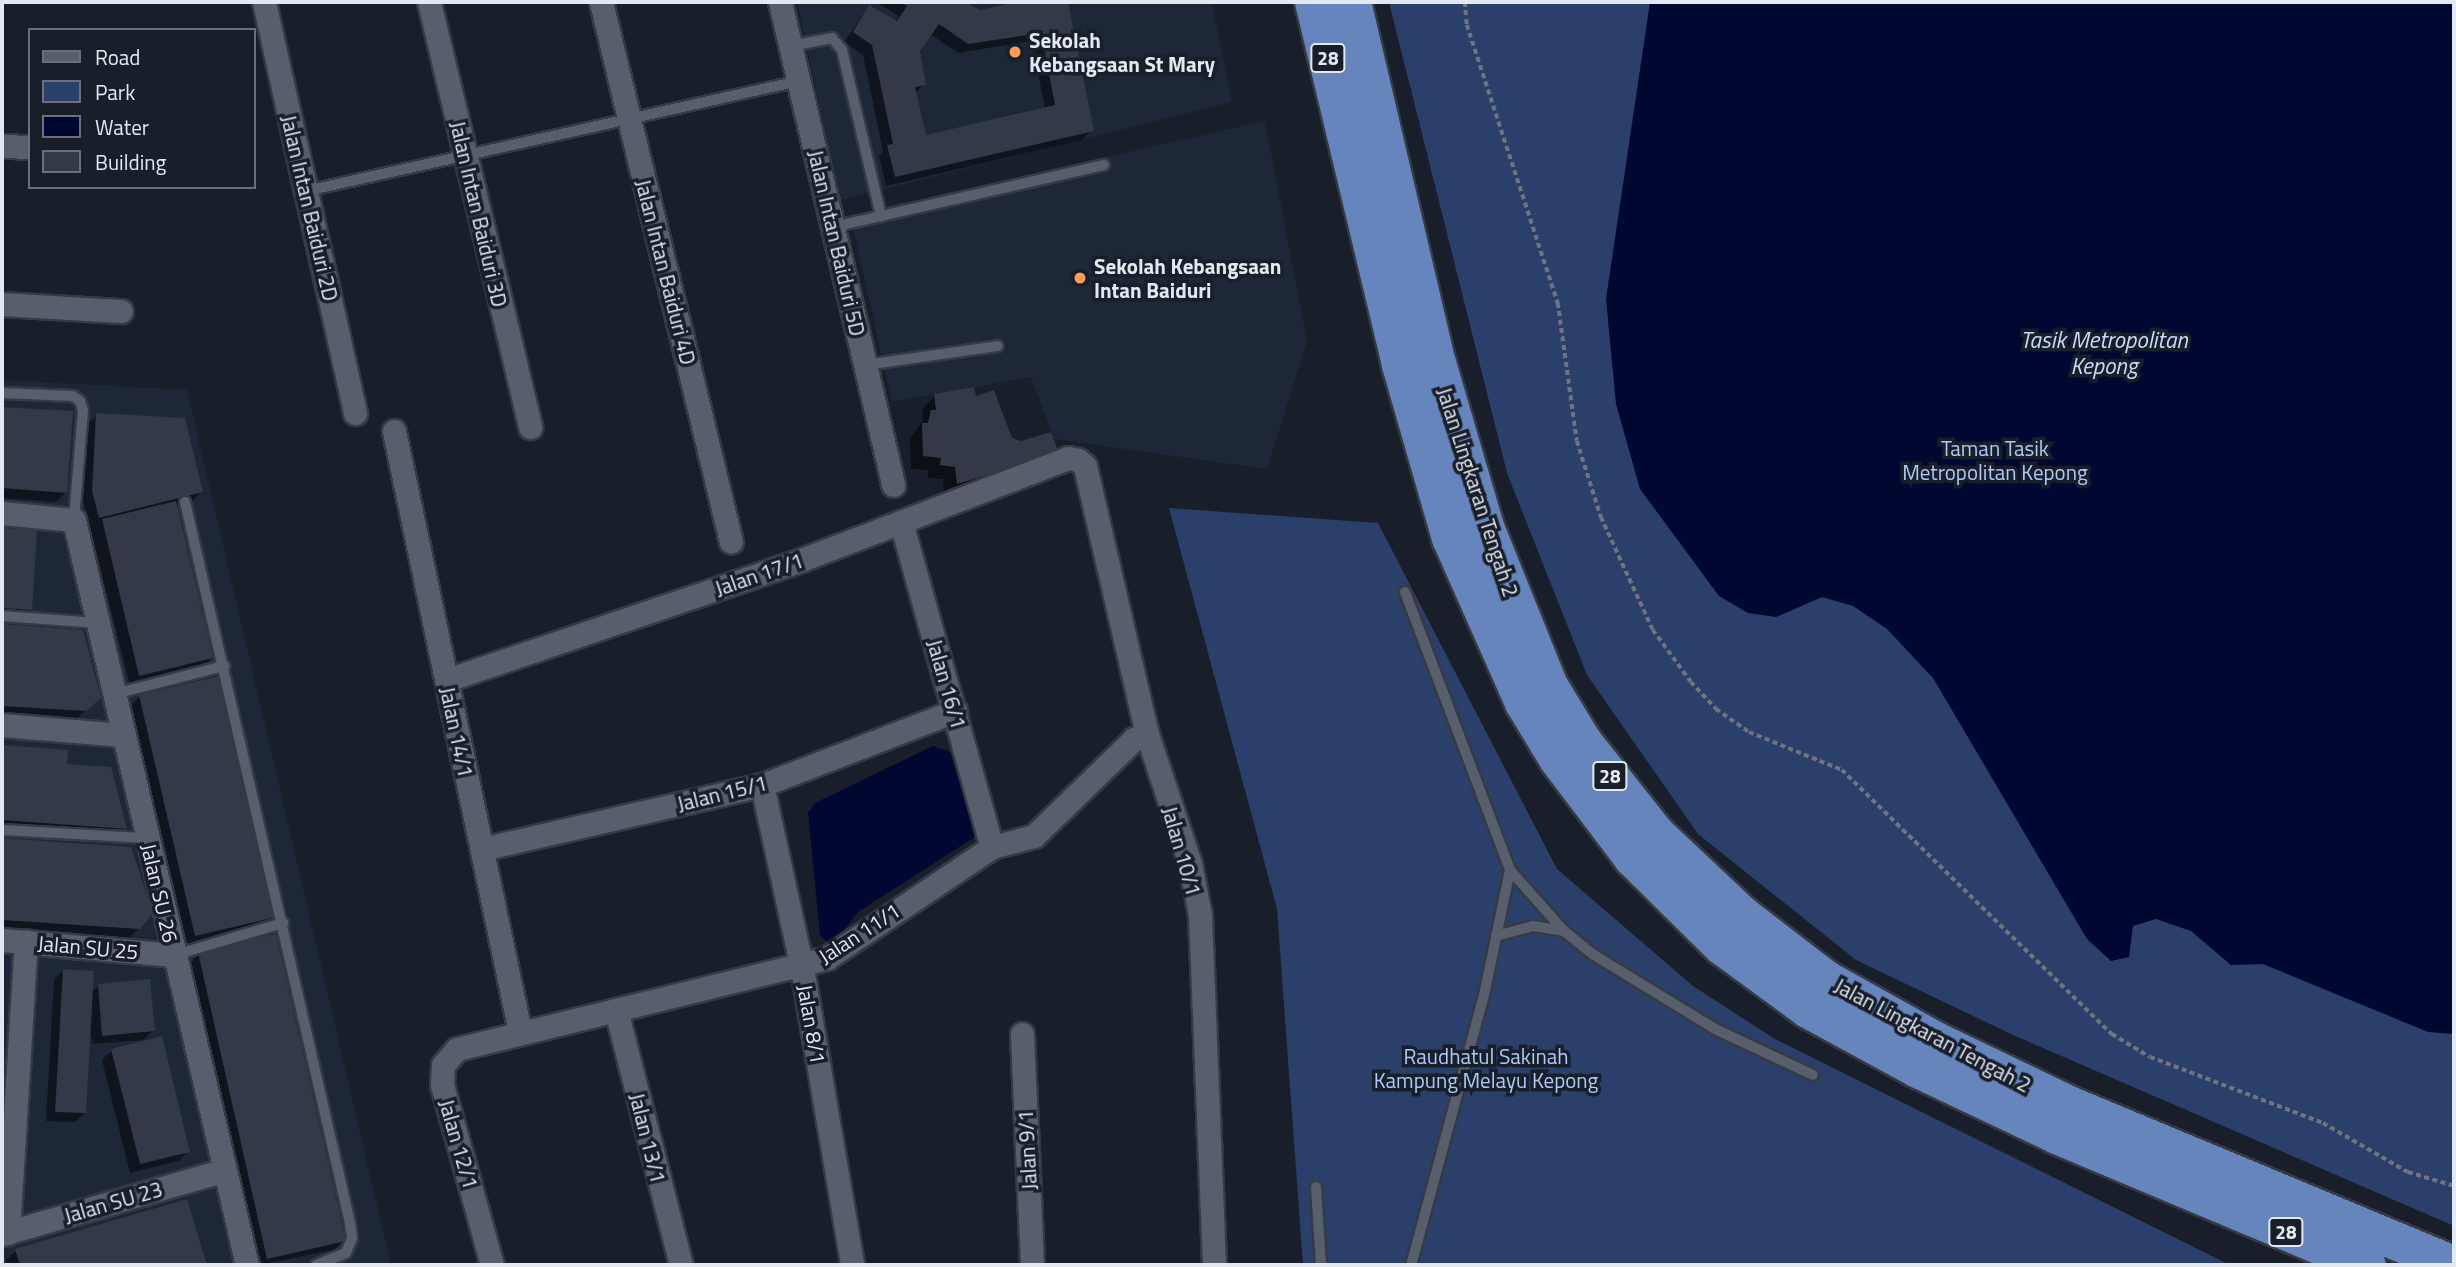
<!DOCTYPE html>
<style>
body{margin:0}
#map{position:relative;width:2456px;height:1267px;overflow:hidden;background:#181e2a;font-family:"Titillium Web",sans-serif}
div>[style]{position:absolute}
[style*='--x']{left:calc(var(--x)*1px);top:calc(var(--y)*1px);width:calc(var(--w)*1px);rotate:calc(var(--a)*1deg)}
.built>*{inset:0;background:#1e2738}
.green>*{inset:0;background:#2a406a}
.water>*{inset:0;background:#000831}
.shadow>*{inset:0;background:#0007}
.building>*{inset:0;background:#323a47}
.path>*{height:3.5px;margin-top:-1.75px;transform-origin:0;background:repeating-linear-gradient(90deg,#6f747f 0 5px,transparent 0 8.5px)}
.roads{filter:drop-shadow(2px 0 #353a44) drop-shadow(-2px 0 #353a44) drop-shadow(0 2px #353a44) drop-shadow(0 -2px #353a44)}
.lane>*{height:10px;margin:-5px;padding:0 5px;transform-origin:5px;border-radius:5px;background:#575f6d}
.street>*{height:23px;margin:-11.5px;padding:0 11.5px;transform-origin:11.5px;border-radius:11.5px;background:#575f6d}
.highway>*{height:38px;margin:-19px;padding:0 19px;transform-origin:19px;border-radius:19px;background:#6685bd}
.dots>*{width:19px;height:19px;translate:-50% -50%;box-sizing:border-box;border:4px solid #181e2a;border-radius:50%}
span{translate:-50% -50%;white-space:nowrap;text-align:center;line-height:1.15;-webkit-text-stroke:7px #181e2a;paint-order:stroke}
.shield-label span{padding:2px 5px;background:#181e2a;border:2px solid;border-radius:5px;-webkit-text-stroke-width:0}
.shield-label{font-size:19px;color:#e4e9f1;font-weight:700}
.poi-label{font-size:21px;color:#e4e9f1;font-weight:700}
.left{translate:0 -50%;text-align:left}
.street-label{font-size:21px;color:#e4e9f1}
.park-label{font-size:21px;color:#afc8f4}
.water-label{font-size:23px;color:#cbdcfb;font-style:italic}
.frame{position:absolute;inset:0;border:4px solid #e4e9f1;pointer-events:none}
.legend{position:absolute;left:28px;top:28px;width:228px;height:161px;box-sizing:border-box;background:#181e2a;border:2px solid #6a6f7a;margin:0;padding:9px 12px;list-style:none;font-size:21px;color:#e4e9f1}
.legend li{display:flex;align-items:center;gap:14px;height:35px}
.legend b{width:35px;border:2px solid #6a6f7a}
</style>
<div id="map">
<div class="built">
<i style="clip-path:polygon(797px 2px,1212px 2px,1232px 102px,840px 200px)"></i>
<i style="clip-path:polygon(1265px 121px,1307px 341px,1267px 469px,1054px 439px,1031px 377px,892px 402px,850px 215px)"></i>
<i style="clip-path:polygon(2px 380px,187px 390px,391px 1265px,2px 1265px)"></i>
</div>
<div class="green">
<i style="clip-path:polygon(1389px 2px,2454px 2px,2454px 1226px,2013px 1035px,1856px 960px,1698px 834px,1587px 675px,1507px 473px)"></i>
<i style="clip-path:polygon(1169px 508px,1378px 523px,1557px 869px,1693px 986px,1775px 1039px,2230px 1265px,1303px 1265px,1277px 909px)"></i>
</div>
<div class="water">
<i style="clip-path:polygon(1650px 2px,2454px 2px,2454px 1034px,2428px 1032px,2263px 964px,2231px 965px,2191px 931px,2156px 919px,2133px 926px,2129px 957px,2111px 961px,2087px 939px,1933px 678px,1887px 629px,1853px 606px,1822px 597px,1776px 617px,1748px 613px,1719px 596px,1640px 489px,1616px 404px,1606px 299px)"></i>
<i style="clip-path:polygon(933px 746px,950px 752px,978px 835px,858px 912px,831px 946px,820px 935px,808px 813px,815px 803px)"></i>
</div>
<div class="shadow">
<i style="clip-path:polygon(evenodd,876px 2px,962px 2px,979px 12px,1024px 2px,1066px 2px,1092px 130px,1082px 140px,886px 186px,879px 156px,883px 151px,863px 55px,844px 42px,869px 7px,895px 22px,899px 16px,876px 2px,930px 34px,958px 53px,1032px 41px,1045px 109px,925px 137px,915px 93px,924px 84px,918px 51px,930px 34px)"></i>
<i style="clip-path:polygon(935px 396px,975px 398px,1010px 439px,1057px 453px,944px 495px,943px 479px,928px 478px,928px 470px,911px 469px,910px 438px,923px 421px,922px 409px)"></i>
<i style="clip-path:polygon(2px 409px,71px 413px,66px 492px,56px 502px,2px 498px)"></i>
<i style="clip-path:polygon(97px 415px,201px 492px,192px 501px,175px 506px,211px 658px,202px 668px,130px 685px,83px 501px,87px 424px)"></i>
<i style="clip-path:polygon(2px 530px,35px 532px,30px 609px,21px 619px,2px 618px)"></i>
<i style="clip-path:polygon(2px 626px,82px 632px,90px 707px,75px 720px,2px 715px)"></i>
<i style="clip-path:polygon(140px 697px,274px 917px,264px 926px,185px 945px,130px 706px)"></i>
<i style="clip-path:polygon(2px 747px,66px 752px,65px 766px,110px 769px,125px 829px,116px 838px,2px 830px)"></i>
<i style="clip-path:polygon(2px 840px,130px 849px,139px 928px,129px 938px,2px 930px)"></i>
<i style="clip-path:polygon(199px 954px,344px 1240px,334px 1250px,258px 1265px,189px 964px)"></i>
<i style="clip-path:polygon(63px 970px,91px 993px,99px 985px,153px 1031px,143px 1040px,93px 1044px,89px 1027px,85px 1113px,75px 1122px,46px 1121px,54px 980px)"></i>
<i style="clip-path:polygon(112px 1050px,188px 1151px,179px 1161px,130px 1173px,102px 1060px)"></i>
<i style="clip-path:polygon(186px 1201px,205px 1265px,8px 1265px,6px 1260px,16px 1251px)"></i>
</div>
<div class="building">
<i style="clip-path:polygon(evenodd,900px 2px,965px 2px,980px 10px,1017px 2px,1068px 2px,1094px 131px,895px 177px,887px 145px,893px 144px,872px 45px,853px 32px,869px 5px,897px 21px,907px 6px,900px 2px,939px 24px,968px 44px,1041px 33px,1055px 105px,926px 135px,915px 87px,926px 85px,920px 51px,939px 24px)"></i>
<i style="clip-path:polygon(974px 387px,976px 396px,994px 390px,1012px 438px,1021px 441px,1051px 432px,1059px 453px,957px 484px,955px 467px,940px 465px,941px 458px,923px 456px,922px 423px,928px 423px,931px 410px,936px 410px,934px 394px)"></i>
<i style="clip-path:polygon(2px 407px,73px 411px,67px 493px,2px 488px)"></i>
<i style="clip-path:polygon(96px 413px,185px 418px,203px 492px,99px 518px,92px 491px)"></i>
<i style="clip-path:polygon(176px 501px,213px 658px,139px 676px,102px 519px)"></i>
<i style="clip-path:polygon(2px 528px,37px 530px,32px 610px,2px 608px)"></i>
<i style="clip-path:polygon(2px 624px,83px 630px,101px 698px,86px 711px,2px 706px)"></i>
<i style="clip-path:polygon(220px 676px,276px 917px,195px 936px,139px 695px)"></i>
<i style="clip-path:polygon(2px 745px,68px 750px,67px 764px,111px 767px,127px 829px,2px 820px)"></i>
<i style="clip-path:polygon(2px 838px,131px 847px,153px 913px,140px 929px,2px 920px)"></i>
<i style="clip-path:polygon(276px 934px,346px 1241px,267px 1259px,198px 952px)"></i>
<i style="clip-path:polygon(63px 969px,94px 971px,86px 1113px,55px 1112px)"></i>
<i style="clip-path:polygon(150px 979px,155px 1031px,102px 1036px,98px 984px)"></i>
<i style="clip-path:polygon(162px 1036px,190px 1152px,140px 1164px,111px 1049px)"></i>
<i style="clip-path:polygon(187px 1199px,207px 1265px,20px 1265px,15px 1249px)"></i>
</div>
<div class="path">
<i style="--x:1465;--y:2;--w:23;--a:85"></i>
<i style="--x:1467;--y:25;--w:293;--a:71.9"></i>
<i style="--x:1558;--y:303;--w:139;--a:82.2"></i>
<i style="--x:1577;--y:441;--w:80;--a:72.5"></i>
<i style="--x:1601;--y:517;--w:124;--a:65.3"></i>
<i style="--x:1653;--y:630;--w:64;--a:53.8"></i>
<i style="--x:1691;--y:682;--w:37;--a:47"></i>
<i style="--x:1716;--y:709;--w:40;--a:34.9"></i>
<i style="--x:1749;--y:732;--w:100;--a:22.2"></i>
<i style="--x:1842;--y:770;--w:378;--a:44.4"></i>
<i style="--x:2112;--y:1034;--w:44;--a:31.2"></i>
<i style="--x:2150;--y:1057;--w:185;--a:20.9"></i>
<i style="--x:2323;--y:1123;--w:98;--a:30"></i>
<i style="--x:2408;--y:1172;--w:48;--a:16.9"></i>
</div>
<div class="roads">
<div class="lane">
<i style="--x:791;--y:46;--w:42;--a:-11"></i>
<i style="--x:832;--y:38;--w:16;--a:50"></i>
<i style="--x:842;--y:50;--w:171;--a:76.8"></i>
<i style="--x:306;--y:191;--w:505;--a:-12.58"></i>
<i style="--x:833;--y:227;--w:278;--a:-12.9"></i>
<i style="--x:865;--y:365;--w:134;--a:-8.1"></i>
<i style="--x:2;--y:393;--w:71;--a:2.4"></i>
<i style="--x:73;--y:396;--w:9;--a:36"></i>
<i style="--x:80;--y:401;--w:9;--a:72"></i>
<i style="--x:83;--y:410;--w:110;--a:94.7"></i>
<i style="--x:185;--y:502;--w:740;--a:77.11"></i>
<i style="--x:350;--y:1223;--w:15;--a:82"></i>
<i style="--x:352;--y:1238;--w:16;--a:112"></i>
<i style="--x:346;--y:1253;--w:32;--a:158"></i>
<i style="--x:1405;--y:592;--w:297;--a:69.3"></i>
<i style="--x:1510;--y:870;--w:128;--a:101.7"></i>
<i style="--x:1484;--y:995;--w:280;--a:105.1"></i>
<i style="--x:2;--y:616;--w:96;--a:4.2"></i>
<i style="--x:114;--y:694;--w:114;--a:-14.3"></i>
<i style="--x:2;--y:830;--w:145;--a:3.2"></i>
<i style="--x:1510;--y:870;--w:81;--a:48.5"></i>
<i style="--x:1564;--y:931;--w:38;--a:39"></i>
<i style="--x:1594;--y:955;--w:142;--a:31.4"></i>
<i style="--x:1715;--y:1029;--w:108;--a:25.1"></i>
<i style="--x:1496;--y:936;--w:38;--a:-15"></i>
<i style="--x:1533;--y:926;--w:31;--a:9"></i>
<i style="--x:175;--y:955;--w:113;--a:-16.5"></i>
<i style="--x:1316;--y:1187;--w:78;--a:86.3"></i>
</div>
<div class="street">
<i style="--x:264;--y:2;--w:421;--a:77.5"></i>
<i style="--x:429;--y:2;--w:437;--a:76.6"></i>
<i style="--x:601;--y:2;--w:555;--a:76.46"></i>
<i style="--x:780;--y:2;--w:496;--a:76.8"></i>
<i style="--x:2;--y:146;--w:28;--a:2"></i>
<i style="--x:2;--y:304;--w:119;--a:3.4"></i>
<i style="--x:394;--y:431;--w:614;--a:78.16"></i>
<i style="--x:2;--y:513;--w:72;--a:5.6"></i>
<i style="--x:74;--y:520;--w:765;--a:76.93"></i>
<i style="--x:901;--y:522;--w:337;--a:74.4"></i>
<i style="--x:447;--y:680;--w:374;--a:-18.7"></i>
<i style="--x:801;--y:560;--w:286;--a:-20.9"></i>
<i style="--x:1068;--y:458;--w:10;--a:11"></i>
<i style="--x:1078;--y:460;--w:9;--a:41"></i>
<i style="--x:1085;--y:466;--w:275;--a:77"></i>
<i style="--x:1147;--y:734;--w:136;--a:71.6"></i>
<i style="--x:1190;--y:863;--w:53;--a:79.1"></i>
<i style="--x:1200;--y:915;--w:350;--a:87.7"></i>
<i style="--x:2;--y:725;--w:122;--a:4.7"></i>
<i style="--x:762;--y:785;--w:187;--a:77.7"></i>
<i style="--x:802;--y:968;--w:301;--a:80.4"></i>
<i style="--x:482;--y:849;--w:287;--a:-12.9"></i>
<i style="--x:762;--y:785;--w:207;--a:-21"></i>
<i style="--x:2;--y:940;--w:173;--a:5"></i>
<i style="--x:616;--y:1010;--w:263;--a:75.7"></i>
<i style="--x:1022;--y:1034;--w:231;--a:87.5"></i>
<i style="--x:8;--y:1233;--w:292;--a:-86.5"></i>
<i style="--x:2;--y:1234;--w:232;--a:-16"></i>
<i style="--x:492;--y:1265;--w:187;--a:-105.5"></i>
<i style="--x:442;--y:1085;--w:20;--a:-87"></i>
<i style="--x:443;--y:1065;--w:21;--a:-49"></i>
<i style="--x:457;--y:1049;--w:381;--a:-13.8"></i>
<i style="--x:827;--y:958;--w:199;--a:-33.9"></i>
<i style="--x:992;--y:847;--w:43;--a:-14.7"></i>
<i style="--x:1034;--y:836;--w:139;--a:-44.1"></i>
<i style="--x:1134;--y:739;--w:14;--a:-21"></i>
</div>
<div class="highway">
<i style="--x:1314;--y:2;--w:373;--a:76.5"></i>
<i style="--x:1401;--y:365;--w:180;--a:73.9"></i>
<i style="--x:1451;--y:538;--w:180;--a:66.1"></i>
<i style="--x:1524;--y:703;--w:66;--a:58.7"></i>
<i style="--x:1558;--y:759;--w:124;--a:52.9"></i>
<i style="--x:1633;--y:858;--w:125;--a:44.7"></i>
<i style="--x:1722;--y:946;--w:107;--a:36.2"></i>
<i style="--x:1808;--y:1009;--w:125;--a:28.6"></i>
<i style="--x:1918;--y:1069;--w:154;--a:25.4"></i>
<i style="--x:2057;--y:1135;--w:336;--a:22.8"></i>
<i style="--x:1352;--y:2;--w:371;--a:76.8"></i>
<i style="--x:1437;--y:363;--w:171;--a:73.7"></i>
<i style="--x:1485;--y:527;--w:171;--a:68.1"></i>
<i style="--x:1549;--y:686;--w:66;--a:58.7"></i>
<i style="--x:1583;--y:742;--w:116;--a:51.6"></i>
<i style="--x:1655;--y:833;--w:120;--a:43.3"></i>
<i style="--x:1742;--y:915;--w:105;--a:37.6"></i>
<i style="--x:1825;--y:979;--w:127;--a:29.2"></i>
<i style="--x:1936;--y:1041;--w:148;--a:25.7"></i>
<i style="--x:2069;--y:1105;--w:417;--a:22.6"></i>
</div>
</div>
<div class="dots">
<i style="left:1015px;top:52px;background:#ff9b5a"></i>
<i style="left:1080px;top:278px;background:#ff9b5a"></i>
</div>
<div class="shield-label">
<span style="left:1328px;top:58px">28</span>
<span style="left:1610px;top:776px">28</span>
<span style="left:2286px;top:1232px">28</span>
</div>
<div class="poi-label">
<span class="left" style="left:1029px;top:52px">Sekolah<br>Kebangsaan St Mary</span>
<span class="left" style="left:1094px;top:278px">Sekolah Kebangsaan<br>Intan Baiduri</span>
</div>
<div class="street-label">
<span style="left:310px;top:208px;rotate:77deg">Jalan Intan Baiduri 2D</span>
<span style="left:479px;top:214px;rotate:77deg">Jalan Intan Baiduri 3D</span>
<span style="left:837px;top:243px;rotate:77deg">Jalan Intan Baiduri 5D</span>
<span style="left:666px;top:272px;rotate:76deg">Jalan Intan Baiduri 4D</span>
<span style="left:1478px;top:492px;rotate:72deg">Jalan Lingkaran Tengah 2</span>
<span style="left:759px;top:574px;rotate:-19deg">Jalan 17/1</span>
<span style="left:947px;top:684px;rotate:74deg">Jalan 16/1</span>
<span style="left:457px;top:732px;rotate:78deg">Jalan 14/1</span>
<span style="left:722px;top:793px;rotate:-14deg">Jalan 15/1</span>
<span style="left:1182px;top:851px;rotate:74deg">Jalan 10/1</span>
<span style="left:160px;top:893px;rotate:77deg">Jalan SU 26</span>
<span style="left:859px;top:933px;rotate:-33deg">Jalan 11/1</span>
<span style="left:88px;top:947px;rotate:5deg">Jalan SU 25</span>
<span style="left:812px;top:1024px;rotate:80deg">Jalan 8/1</span>
<span style="left:1933px;top:1035px;rotate:28deg">Jalan Lingkaran Tengah 2</span>
<span style="left:648px;top:1138px;rotate:76deg">Jalan 13/1</span>
<span style="left:459px;top:1144px;rotate:74deg">Jalan 12/1</span>
<span style="left:1027px;top:1150px;rotate:-93deg">Jalan 9/1</span>
<span style="left:113px;top:1202px;rotate:-16deg">Jalan SU 23</span>
</div>
<div class="park-label">
<span style="left:1995px;top:460px">Taman Tasik<br>Metropolitan Kepong</span>
<span style="left:1486px;top:1068px">Raudhatul Sakinah<br>Kampung Melayu Kepong</span>
</div>
<div class="water-label">
<span style="left:2104px;top:353px">Tasik Metropolitan<br>Kepong</span>
</div>
<div class="frame"></div>
<ul class="legend">
<li><b style="height:9px;background:#575f6d"></b>Road</li>
<li><b style="height:19px;background:#2a406a"></b>Park</li>
<li><b style="height:19px;background:#000831"></b>Water</li>
<li><b style="height:19px;background:#323a47"></b>Building</li>
</ul>
</div>
